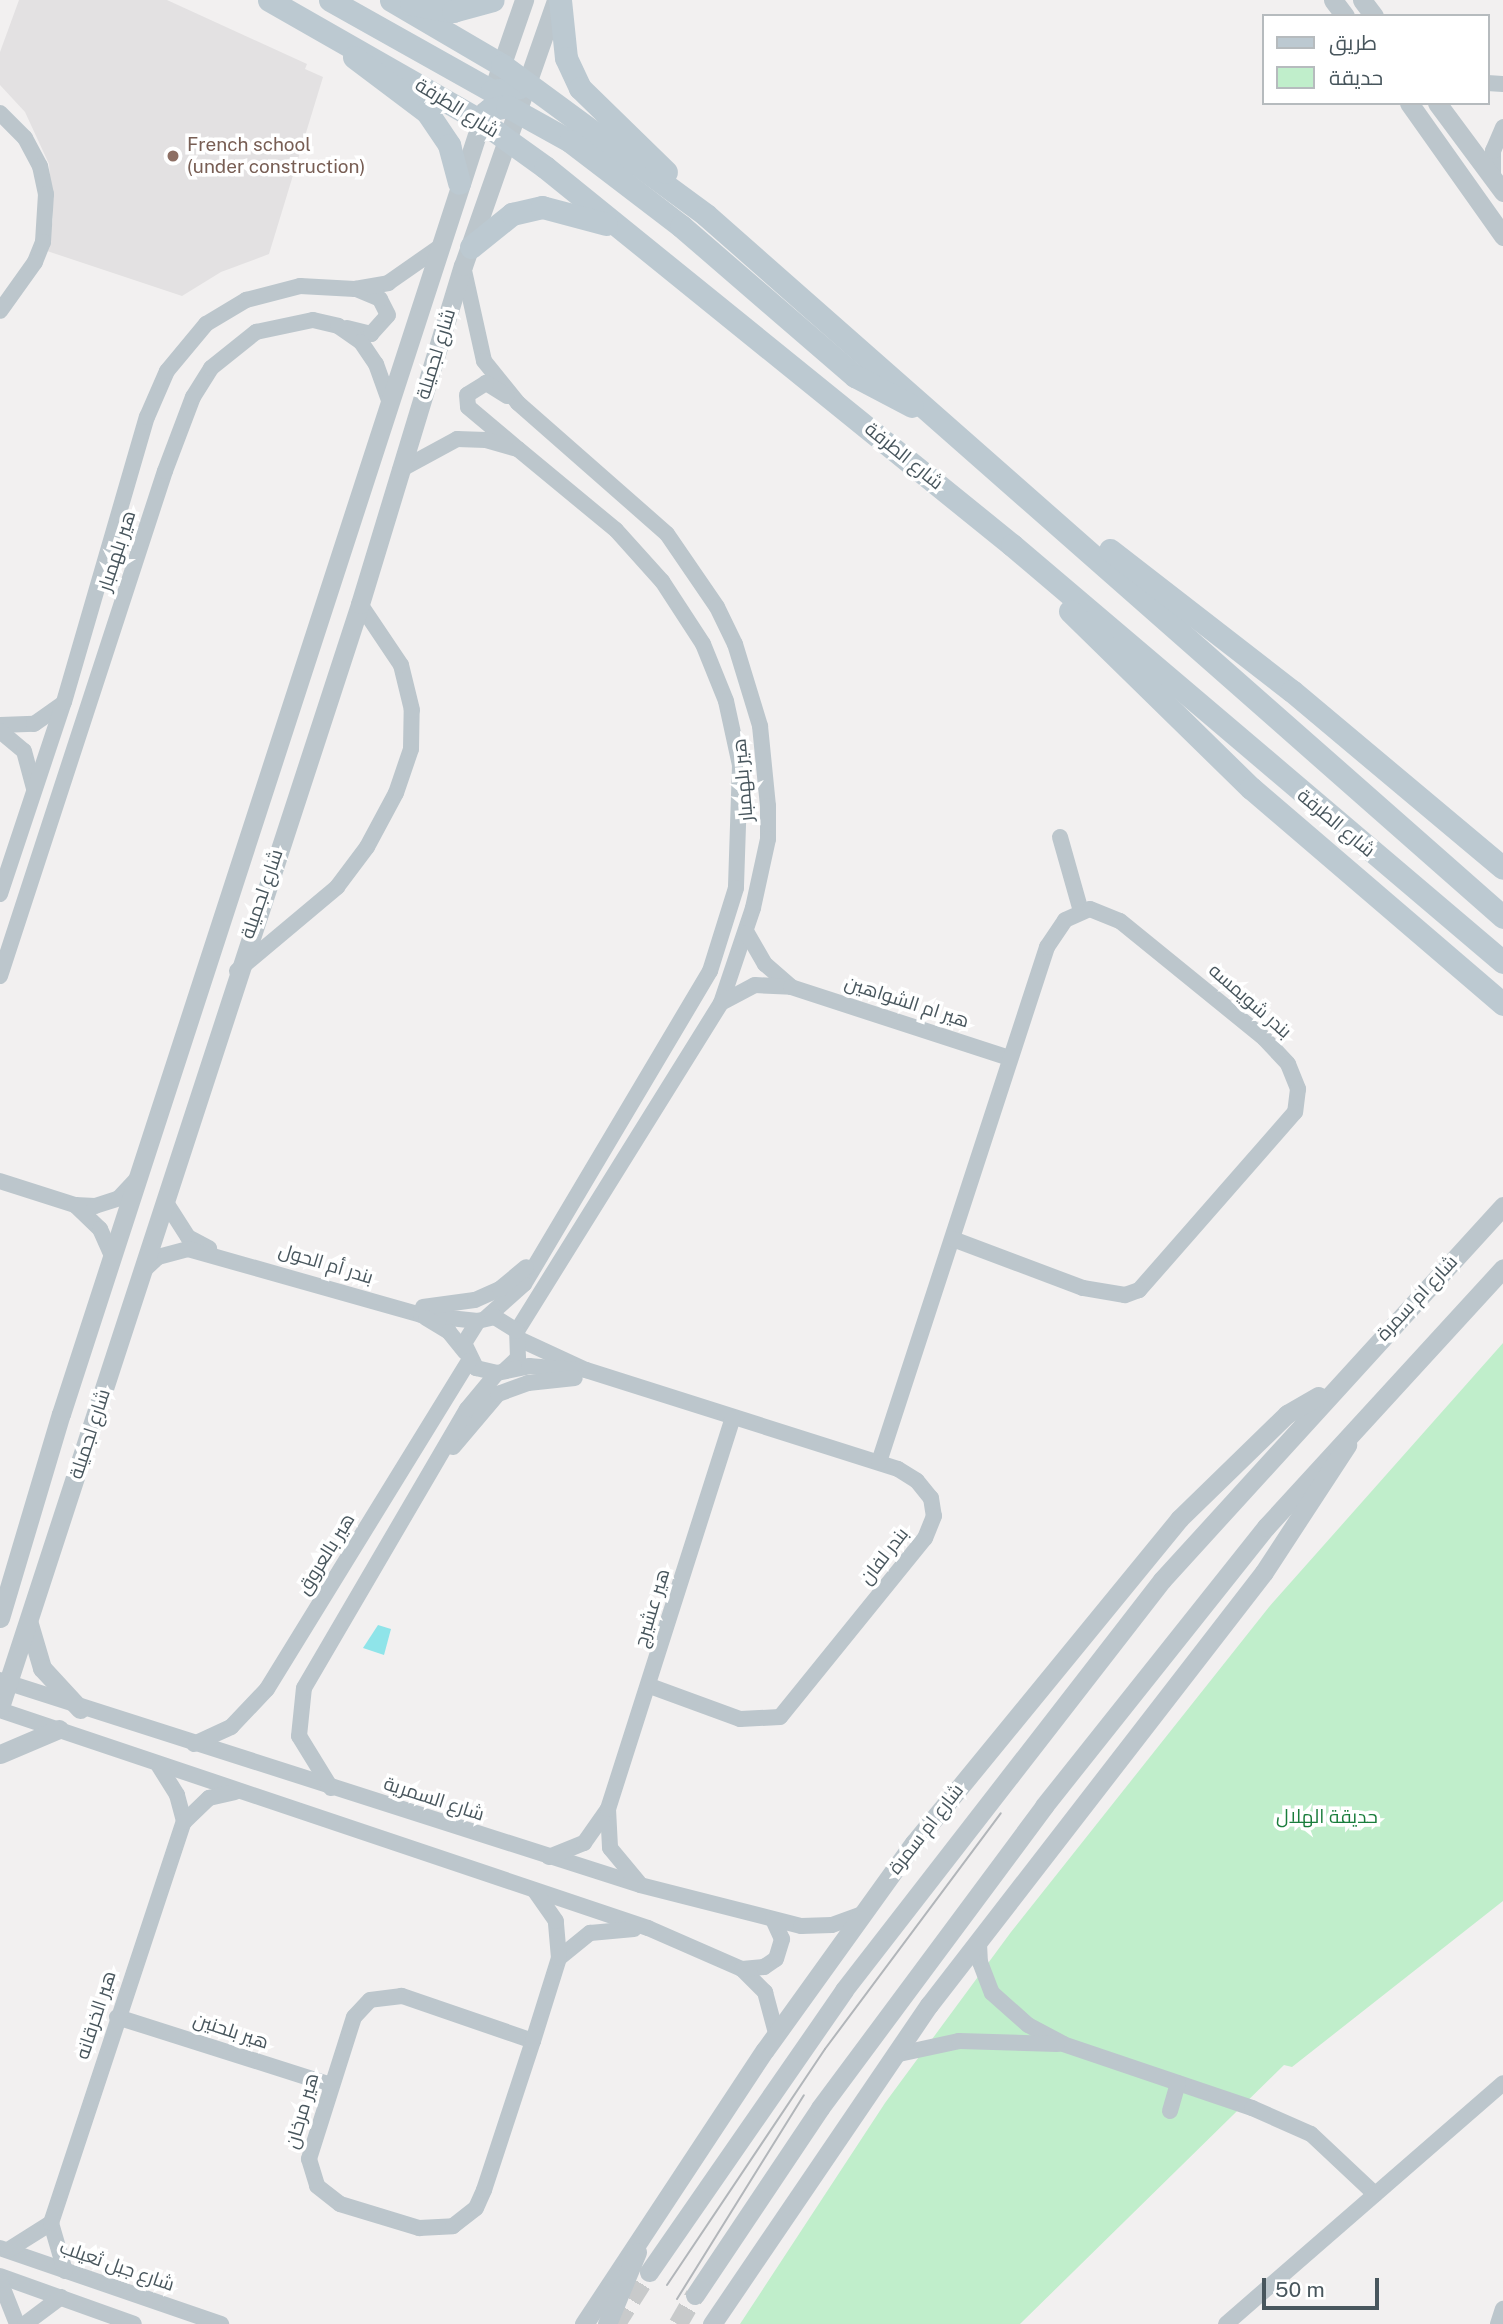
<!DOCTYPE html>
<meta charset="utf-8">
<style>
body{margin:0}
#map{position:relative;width:1503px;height:2324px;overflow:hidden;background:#f2f0f0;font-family:"Public Sans",Cairo,sans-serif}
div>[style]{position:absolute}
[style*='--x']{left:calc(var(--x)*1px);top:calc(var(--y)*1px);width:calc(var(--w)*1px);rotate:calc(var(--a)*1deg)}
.education>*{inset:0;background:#e3e1e2}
.green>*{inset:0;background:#c0eecb}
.water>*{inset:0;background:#8fe4e9}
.tertiary-tunnel>*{height:19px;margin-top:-9.5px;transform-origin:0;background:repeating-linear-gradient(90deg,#c8cacb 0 19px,transparent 0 29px)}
.minor>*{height:16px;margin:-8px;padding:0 8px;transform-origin:8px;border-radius:8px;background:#bcc6cc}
.tertiary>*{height:19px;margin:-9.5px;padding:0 9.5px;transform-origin:9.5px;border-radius:9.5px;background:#bcc6cc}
.secondary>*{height:23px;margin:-11.5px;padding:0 11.5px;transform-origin:11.5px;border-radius:11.5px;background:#bcc9d1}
.tram>*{height:2px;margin:-1px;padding:0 1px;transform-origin:1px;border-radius:1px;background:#b2b6ba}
.dots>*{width:19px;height:19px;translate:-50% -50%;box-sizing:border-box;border:4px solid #fff;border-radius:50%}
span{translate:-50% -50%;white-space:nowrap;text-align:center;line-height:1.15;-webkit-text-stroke:7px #fff;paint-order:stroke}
.street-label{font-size:19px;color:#48565d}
.education-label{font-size:19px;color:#785e54}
.left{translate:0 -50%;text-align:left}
.park-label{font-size:19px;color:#1a7d3c}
.legend{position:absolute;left:1262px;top:14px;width:228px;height:91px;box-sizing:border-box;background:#fff;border:2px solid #b6bbbe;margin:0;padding:9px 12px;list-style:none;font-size:21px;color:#48565d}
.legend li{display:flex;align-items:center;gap:14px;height:35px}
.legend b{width:35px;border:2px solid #b6bbbe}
.scale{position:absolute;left:1262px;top:2278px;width:117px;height:32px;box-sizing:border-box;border:4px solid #48565d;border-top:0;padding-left:9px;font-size:21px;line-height:24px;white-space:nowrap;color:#48565d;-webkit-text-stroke:5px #fff;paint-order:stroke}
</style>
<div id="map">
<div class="education">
<i style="clip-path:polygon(19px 0,167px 0,307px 64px,305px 69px,323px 77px,269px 254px,221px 272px,182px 296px,47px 251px,53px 219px,49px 164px,25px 112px,0 85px,0 52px)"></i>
</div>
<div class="green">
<i style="clip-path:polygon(1503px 1343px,1503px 1901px,1292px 2067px,1284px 2065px,1020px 2324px,740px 2324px,885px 2103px,1011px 1932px,1269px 1607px)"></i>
</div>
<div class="water">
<i style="clip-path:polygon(378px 1625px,391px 1629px,384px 1655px,363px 1648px)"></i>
</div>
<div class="tertiary-tunnel">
<i style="--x:616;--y:2324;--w:62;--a:-57.6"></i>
<i style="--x:678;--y:2324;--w:34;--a:-60"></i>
</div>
<div class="minor">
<i style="--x:1487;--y:83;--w:16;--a:4"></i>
<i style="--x:0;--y:113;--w:35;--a:45"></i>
<i style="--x:25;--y:138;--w:32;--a:62"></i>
<i style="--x:40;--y:166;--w:29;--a:78"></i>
<i style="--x:46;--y:194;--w:48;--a:93.6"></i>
<i style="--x:43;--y:242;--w:22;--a:112"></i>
<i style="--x:35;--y:262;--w:60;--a:125.5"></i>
<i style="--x:1493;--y:179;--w:28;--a:-90"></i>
<i style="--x:1493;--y:151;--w:26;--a:-67"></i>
<i style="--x:463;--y:266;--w:97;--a:77.5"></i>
<i style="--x:484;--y:361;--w:54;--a:51"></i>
<i style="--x:518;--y:403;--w:198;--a:41.3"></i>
<i style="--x:667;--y:534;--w:88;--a:55.6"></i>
<i style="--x:717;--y:607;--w:41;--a:64.1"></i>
<i style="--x:735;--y:644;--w:86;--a:73"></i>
<i style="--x:760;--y:726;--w:80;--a:84.3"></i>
<i style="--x:768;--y:806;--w:33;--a:90"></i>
<i style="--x:768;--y:839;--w:71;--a:102.3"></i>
<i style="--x:753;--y:908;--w:100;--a:108.6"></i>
<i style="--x:721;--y:1003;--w:386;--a:121.9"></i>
<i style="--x:347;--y:328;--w:25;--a:14"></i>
<i style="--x:371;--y:334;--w:25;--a:-48"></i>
<i style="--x:388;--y:315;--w:18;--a:-117"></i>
<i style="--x:380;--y:299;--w:26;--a:-157"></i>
<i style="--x:507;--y:396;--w:25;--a:-148"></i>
<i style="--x:486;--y:383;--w:22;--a:148"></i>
<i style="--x:467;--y:395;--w:12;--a:85"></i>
<i style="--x:468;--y:407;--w:65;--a:40"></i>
<i style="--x:400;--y:470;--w:65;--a:-28.5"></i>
<i style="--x:457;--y:439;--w:29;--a:2"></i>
<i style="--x:486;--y:440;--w:33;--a:16"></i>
<i style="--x:518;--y:449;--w:127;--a:39.6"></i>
<i style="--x:616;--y:530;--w:69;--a:48"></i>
<i style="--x:662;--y:581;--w:75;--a:56.9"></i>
<i style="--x:703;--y:644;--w:61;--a:68"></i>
<i style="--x:726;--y:701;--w:66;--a:77.7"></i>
<i style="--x:740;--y:765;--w:123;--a:91.9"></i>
<i style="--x:736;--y:888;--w:87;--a:107.4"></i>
<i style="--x:710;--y:971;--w:364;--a:120.7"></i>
<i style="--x:524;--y:1284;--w:51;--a:138.2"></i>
<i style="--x:0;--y:725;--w:34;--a:-2"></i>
<i style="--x:34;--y:724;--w:35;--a:-35"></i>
<i style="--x:0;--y:731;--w:31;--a:40"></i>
<i style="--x:24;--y:751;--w:39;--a:75"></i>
<i style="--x:1060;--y:837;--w:77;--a:74.2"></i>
<i style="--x:0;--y:894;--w:202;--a:-71.6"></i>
<i style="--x:64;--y:702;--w:297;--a:-73.8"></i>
<i style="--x:147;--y:417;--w:50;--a:-66.5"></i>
<i style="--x:167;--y:371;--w:61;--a:-50.3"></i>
<i style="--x:206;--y:324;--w:47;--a:-31"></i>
<i style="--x:246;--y:300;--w:56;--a:-14.5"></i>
<i style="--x:300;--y:286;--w:55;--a:3.1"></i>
<i style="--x:355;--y:289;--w:34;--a:-10"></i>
<i style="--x:388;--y:283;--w:65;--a:-34.9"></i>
<i style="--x:747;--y:933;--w:36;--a:60"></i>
<i style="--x:765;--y:964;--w:35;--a:41"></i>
<i style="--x:237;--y:971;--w:131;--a:-40"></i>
<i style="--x:337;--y:887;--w:50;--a:-53.1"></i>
<i style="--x:367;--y:847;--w:61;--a:-61.8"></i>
<i style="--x:396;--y:793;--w:46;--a:-71.2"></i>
<i style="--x:411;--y:749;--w:39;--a:-89"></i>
<i style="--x:412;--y:710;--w:46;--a:-103.7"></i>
<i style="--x:401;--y:665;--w:73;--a:-123.9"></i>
<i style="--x:0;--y:976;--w:531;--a:-71.91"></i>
<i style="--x:165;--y:471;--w:79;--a:-69.3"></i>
<i style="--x:193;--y:397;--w:34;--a:-58"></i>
<i style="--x:211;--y:368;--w:58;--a:-38.7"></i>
<i style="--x:256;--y:332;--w:58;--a:-11.9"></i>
<i style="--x:313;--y:320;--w:26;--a:13"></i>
<i style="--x:338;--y:326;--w:28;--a:35"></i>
<i style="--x:361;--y:342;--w:27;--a:56"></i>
<i style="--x:376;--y:364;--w:41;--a:70.3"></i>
<i style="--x:721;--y:1003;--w:38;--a:-28"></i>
<i style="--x:755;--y:985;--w:36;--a:3"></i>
<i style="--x:791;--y:987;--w:230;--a:18"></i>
<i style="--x:0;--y:1181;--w:79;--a:17.7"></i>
<i style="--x:75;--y:1205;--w:20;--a:3"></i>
<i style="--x:95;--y:1206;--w:25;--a:-18"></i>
<i style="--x:119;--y:1198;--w:25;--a:-47"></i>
<i style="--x:165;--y:1201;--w:43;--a:57.4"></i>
<i style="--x:188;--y:1237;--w:24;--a:28"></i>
<i style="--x:75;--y:1205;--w:35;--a:44"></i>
<i style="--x:100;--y:1229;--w:32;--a:66"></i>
<i style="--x:143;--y:1271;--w:21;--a:-43"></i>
<i style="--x:158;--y:1257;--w:31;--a:-15"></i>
<i style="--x:188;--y:1249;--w:242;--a:15.8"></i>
<i style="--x:421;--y:1315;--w:57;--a:6"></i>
<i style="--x:423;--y:1307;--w:52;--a:-7.7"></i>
<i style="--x:475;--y:1300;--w:27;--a:-24"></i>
<i style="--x:500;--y:1289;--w:34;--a:-40"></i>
<i style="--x:426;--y:1318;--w:27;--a:31"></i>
<i style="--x:449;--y:1332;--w:26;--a:51"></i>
<i style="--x:521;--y:1340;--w:72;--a:24.8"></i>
<i style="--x:586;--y:1370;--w:327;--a:17.6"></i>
<i style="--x:898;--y:1469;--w:22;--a:32"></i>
<i style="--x:917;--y:1481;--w:22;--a:51"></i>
<i style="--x:931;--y:1498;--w:18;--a:81"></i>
<i style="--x:934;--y:1516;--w:24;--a:112"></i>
<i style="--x:925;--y:1538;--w:230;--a:129"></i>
<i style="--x:780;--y:1717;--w:40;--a:177.1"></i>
<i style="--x:740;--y:1719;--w:96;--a:-159.9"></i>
<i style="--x:504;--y:1371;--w:19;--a:-43"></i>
<i style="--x:518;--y:1358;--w:27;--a:-92"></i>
<i style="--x:517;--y:1331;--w:26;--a:-148"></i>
<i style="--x:495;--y:1317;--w:17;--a:167"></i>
<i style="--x:478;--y:1321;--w:26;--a:122"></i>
<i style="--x:464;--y:1343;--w:28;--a:64"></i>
<i style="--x:476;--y:1368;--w:22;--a:13"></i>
<i style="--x:497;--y:1373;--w:33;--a:-12"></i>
<i style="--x:529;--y:1366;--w:47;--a:4.9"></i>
<i style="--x:453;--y:1447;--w:70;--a:-49.7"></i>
<i style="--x:498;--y:1394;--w:32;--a:-20"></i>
<i style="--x:528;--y:1383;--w:47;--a:-6.1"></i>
<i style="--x:879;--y:1462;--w:542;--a:-71.93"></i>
<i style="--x:1047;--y:947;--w:32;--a:-56"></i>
<i style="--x:1065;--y:920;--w:27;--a:-24"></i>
<i style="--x:1090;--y:909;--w:32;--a:22"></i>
<i style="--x:1120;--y:921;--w:186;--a:39.1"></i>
<i style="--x:1264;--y:1038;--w:35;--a:47"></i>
<i style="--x:1288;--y:1064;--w:27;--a:68"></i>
<i style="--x:1298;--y:1089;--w:23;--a:97"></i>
<i style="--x:1295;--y:1112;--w:237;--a:131.2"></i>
<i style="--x:1139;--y:1290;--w:15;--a:160"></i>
<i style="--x:1125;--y:1295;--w:43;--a:-170.5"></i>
<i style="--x:1083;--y:1288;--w:137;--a:-159.4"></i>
<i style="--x:0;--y:1680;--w:672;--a:17.76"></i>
<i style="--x:640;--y:1885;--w:166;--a:14.3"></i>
<i style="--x:801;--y:1926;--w:31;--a:-2"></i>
<i style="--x:832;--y:1925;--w:30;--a:-20"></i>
<i style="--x:0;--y:1710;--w:684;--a:18.59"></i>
<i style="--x:648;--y:1928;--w:103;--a:23.6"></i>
<i style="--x:742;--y:1969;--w:33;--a:45"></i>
<i style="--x:765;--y:1992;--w:42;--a:75"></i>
<i style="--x:194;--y:1744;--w:41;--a:-24.7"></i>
<i style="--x:231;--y:1727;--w:52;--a:-46.5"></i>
<i style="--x:267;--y:1689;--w:385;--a:-58.4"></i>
<i style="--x:159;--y:1766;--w:34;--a:58"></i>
<i style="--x:177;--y:1795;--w:28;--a:75"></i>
<i style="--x:331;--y:1788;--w:61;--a:-121.6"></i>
<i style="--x:299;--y:1736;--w:48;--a:-84.1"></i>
<i style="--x:304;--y:1688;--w:323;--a:-59.7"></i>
<i style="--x:467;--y:1409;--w:47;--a:-50.2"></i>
<i style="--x:608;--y:1809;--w:39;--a:87"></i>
<i style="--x:610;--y:1848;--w:45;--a:50.4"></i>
<i style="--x:549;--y:1857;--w:38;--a:-22"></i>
<i style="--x:584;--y:1843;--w:42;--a:-54.8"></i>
<i style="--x:608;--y:1809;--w:410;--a:-72.3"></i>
<i style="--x:979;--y:1944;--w:18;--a:87"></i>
<i style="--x:980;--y:1962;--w:33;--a:69"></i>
<i style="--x:992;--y:1993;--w:48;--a:41.6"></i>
<i style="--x:1028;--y:2025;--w:40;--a:28"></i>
<i style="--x:1063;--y:2044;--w:200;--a:18.7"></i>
<i style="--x:1252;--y:2108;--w:64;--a:23.8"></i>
<i style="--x:1311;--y:2134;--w:88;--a:43.2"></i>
<i style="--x:559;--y:1958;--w:40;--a:-39"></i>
<i style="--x:590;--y:1933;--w:44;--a:-5.2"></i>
<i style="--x:742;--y:1969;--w:22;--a:-5"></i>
<i style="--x:764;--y:1967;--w:14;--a:-34"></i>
<i style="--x:776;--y:1959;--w:21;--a:-73"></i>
<i style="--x:782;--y:1939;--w:21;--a:-115"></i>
<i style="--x:117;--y:2017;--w:225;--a:17.6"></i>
<i style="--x:533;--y:2041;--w:139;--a:-161"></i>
<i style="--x:402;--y:1996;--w:32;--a:173"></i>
<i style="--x:370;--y:2000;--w:23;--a:133"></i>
<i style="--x:354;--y:2017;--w:149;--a:107.6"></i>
<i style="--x:309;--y:2159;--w:28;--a:73"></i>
<i style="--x:317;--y:2186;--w:29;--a:38"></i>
<i style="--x:340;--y:2204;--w:83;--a:16.9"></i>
<i style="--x:419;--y:2228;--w:34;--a:-3"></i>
<i style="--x:453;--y:2226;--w:29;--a:-38"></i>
<i style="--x:476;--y:2208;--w:20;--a:-66"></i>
<i style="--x:484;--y:2190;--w:157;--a:-71.8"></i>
<i style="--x:533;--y:2041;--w:87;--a:-72.6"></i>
<i style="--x:559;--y:1958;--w:37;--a:-95"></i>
<i style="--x:556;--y:1921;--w:37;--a:-125"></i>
<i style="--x:899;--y:2054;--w:61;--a:-12.2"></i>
<i style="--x:959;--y:2041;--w:98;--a:1.8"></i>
<i style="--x:1170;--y:2111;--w:29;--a:-74"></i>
<i style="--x:0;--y:2248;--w:234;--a:19"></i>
<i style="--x:8;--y:2250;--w:51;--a:-32.1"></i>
<i style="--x:65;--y:2271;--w:50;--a:-106.3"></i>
<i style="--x:51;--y:2223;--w:422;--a:-71.7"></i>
<i style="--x:184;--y:1822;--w:35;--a:-44"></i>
<i style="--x:209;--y:1798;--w:26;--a:-13"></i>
<i style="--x:0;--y:2276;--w:142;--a:19.7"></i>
<i style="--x:0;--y:2281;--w:46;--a:68.4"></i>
<i style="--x:25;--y:2324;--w:45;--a:-36.9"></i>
<i style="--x:1226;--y:2324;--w:367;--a:-41"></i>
<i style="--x:1498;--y:2324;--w:16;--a:-72"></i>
</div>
<div class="tertiary">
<i style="--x:1333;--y:0;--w:20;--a:53"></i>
<i style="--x:1362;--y:0;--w:20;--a:53"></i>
<i style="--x:497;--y:78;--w:83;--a:-70.9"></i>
<i style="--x:1409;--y:103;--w:163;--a:54.7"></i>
<i style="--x:1437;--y:103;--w:111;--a:53.4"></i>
<i style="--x:0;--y:1618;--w:213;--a:-73.4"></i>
<i style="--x:61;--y:1414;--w:1371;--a:-71.99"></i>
<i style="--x:29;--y:1624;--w:46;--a:73.5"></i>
<i style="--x:42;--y:1668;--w:56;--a:47.2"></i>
<i style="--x:0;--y:1707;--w:1160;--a:-71.92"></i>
<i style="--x:360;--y:604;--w:353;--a:-73.1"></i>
<i style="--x:463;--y:266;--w:282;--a:-70.7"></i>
<i style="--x:0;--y:1754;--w:64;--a:-23"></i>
<i style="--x:649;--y:2272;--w:343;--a:-55.3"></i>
<i style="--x:844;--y:1990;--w:519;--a:-52.2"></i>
<i style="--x:1162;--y:1580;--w:506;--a:-47.64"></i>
<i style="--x:695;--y:2295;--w:225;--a:-56.2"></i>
<i style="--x:820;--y:2108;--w:376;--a:-53.4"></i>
<i style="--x:1044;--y:1806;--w:357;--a:-51.5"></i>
<i style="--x:1266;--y:1527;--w:351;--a:-47.5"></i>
<i style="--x:584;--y:2324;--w:328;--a:-56.6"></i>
<i style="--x:765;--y:2050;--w:255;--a:-54.3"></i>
<i style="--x:914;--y:1843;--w:419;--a:-50.7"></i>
<i style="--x:1179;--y:1519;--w:151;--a:-44.2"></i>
<i style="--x:1287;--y:1414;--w:36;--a:-30"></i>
<i style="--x:607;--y:2324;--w:78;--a:-67.4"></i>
<i style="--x:712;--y:2324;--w:386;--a:-55.8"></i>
<i style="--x:929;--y:2005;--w:547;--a:-52.27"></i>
<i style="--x:1264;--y:1572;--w:152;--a:-56.8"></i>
</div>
<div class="secondary">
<i style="--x:269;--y:0;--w:244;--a:29.7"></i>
<i style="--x:481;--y:121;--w:79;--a:35.7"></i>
<i style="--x:545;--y:167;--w:601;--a:38.99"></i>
<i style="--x:1012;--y:545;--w:644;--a:40.34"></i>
<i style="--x:330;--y:0;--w:186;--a:29.3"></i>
<i style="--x:492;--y:91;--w:27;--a:-8"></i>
<i style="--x:391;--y:0;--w:129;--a:30.4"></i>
<i style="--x:502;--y:65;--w:253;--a:36.3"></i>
<i style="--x:706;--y:215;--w:1062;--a:41.37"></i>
<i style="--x:560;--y:0;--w:58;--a:84.1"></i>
<i style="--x:566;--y:58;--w:33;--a:65"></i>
<i style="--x:580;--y:88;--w:120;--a:44.3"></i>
<i style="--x:411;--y:4;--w:43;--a:9.5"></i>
<i style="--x:453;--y:11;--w:41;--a:-15.4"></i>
<i style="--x:354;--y:57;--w:91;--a:37"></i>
<i style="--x:427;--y:112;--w:40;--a:56"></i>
<i style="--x:449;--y:145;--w:39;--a:75"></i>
<i style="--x:481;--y:121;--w:14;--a:-54"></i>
<i style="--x:489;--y:110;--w:18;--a:-13"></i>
<i style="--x:507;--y:106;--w:72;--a:29.1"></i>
<i style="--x:570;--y:141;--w:140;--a:37.4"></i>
<i style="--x:681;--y:226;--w:230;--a:40.8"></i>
<i style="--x:855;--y:376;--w:64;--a:27.8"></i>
<i style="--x:471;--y:247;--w:53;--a:-38.8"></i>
<i style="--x:512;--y:214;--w:31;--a:-13"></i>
<i style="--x:542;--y:207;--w:66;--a:14.9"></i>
<i style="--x:1110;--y:550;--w:230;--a:37.8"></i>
<i style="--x:1292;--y:691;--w:275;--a:40"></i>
<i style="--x:1070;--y:611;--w:253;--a:44.4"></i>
<i style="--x:1251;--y:788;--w:332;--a:40.6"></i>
</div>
<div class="tram">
<i style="--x:667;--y:2285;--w:284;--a:-56.2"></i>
<i style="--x:825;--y:2049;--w:294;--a:-53.3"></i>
<i style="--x:677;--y:2299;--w:240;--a:-58.1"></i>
</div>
<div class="dots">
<i style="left:173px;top:156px;background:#8d6e63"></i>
</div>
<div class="street-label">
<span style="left:457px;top:108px;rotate:32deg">شارع الطرفة</span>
<span style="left:436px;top:354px;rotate:-73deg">شارع لجميلة</span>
<span style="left:904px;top:456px;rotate:39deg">شارع الطرفة</span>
<span style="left:117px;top:551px;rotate:-72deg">هير بلهمبار</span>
<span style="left:743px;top:780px;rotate:-95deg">هير بلهمبار</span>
<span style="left:1336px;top:823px;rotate:40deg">شارع الطرفة</span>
<span style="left:262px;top:894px;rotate:-71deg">شارع لجميلة</span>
<span style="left:1250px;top:1001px;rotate:41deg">بندر شويمسه</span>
<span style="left:907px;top:1002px;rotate:18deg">هير ام الشواهين</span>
<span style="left:326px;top:1264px;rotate:17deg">بندر أم الحول</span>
<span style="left:1417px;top:1298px;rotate:-47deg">شارع ام سمرة</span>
<span style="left:90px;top:1434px;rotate:-72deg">شارع لجميلة</span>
<span style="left:326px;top:1554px;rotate:-58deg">هير بالعروق</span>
<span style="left:884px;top:1556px;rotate:-52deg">بندر لفان</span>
<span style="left:652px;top:1608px;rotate:-73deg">هير عشيرج</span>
<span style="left:434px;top:1799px;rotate:18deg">شارع السمرية</span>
<span style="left:926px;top:1829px;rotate:-52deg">شارع ام سمرة</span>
<span style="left:96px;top:2015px;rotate:-72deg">هير الخرقانه</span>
<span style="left:231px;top:2031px;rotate:18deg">هير بلحنين</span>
<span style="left:302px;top:2111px;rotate:-74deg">هير مرخان</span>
<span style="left:117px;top:2266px;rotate:19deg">شارع جبل ثعيلب</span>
</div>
<div class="education-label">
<span class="left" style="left:187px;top:156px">French school<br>(under construction)</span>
</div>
<div class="park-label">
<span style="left:1327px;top:1817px">حديقة الهلال</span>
</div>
<ul class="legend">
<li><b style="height:9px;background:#bcc9d1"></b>طريق</li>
<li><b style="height:19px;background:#c0eecb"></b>حديقة</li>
</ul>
<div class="scale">50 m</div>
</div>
